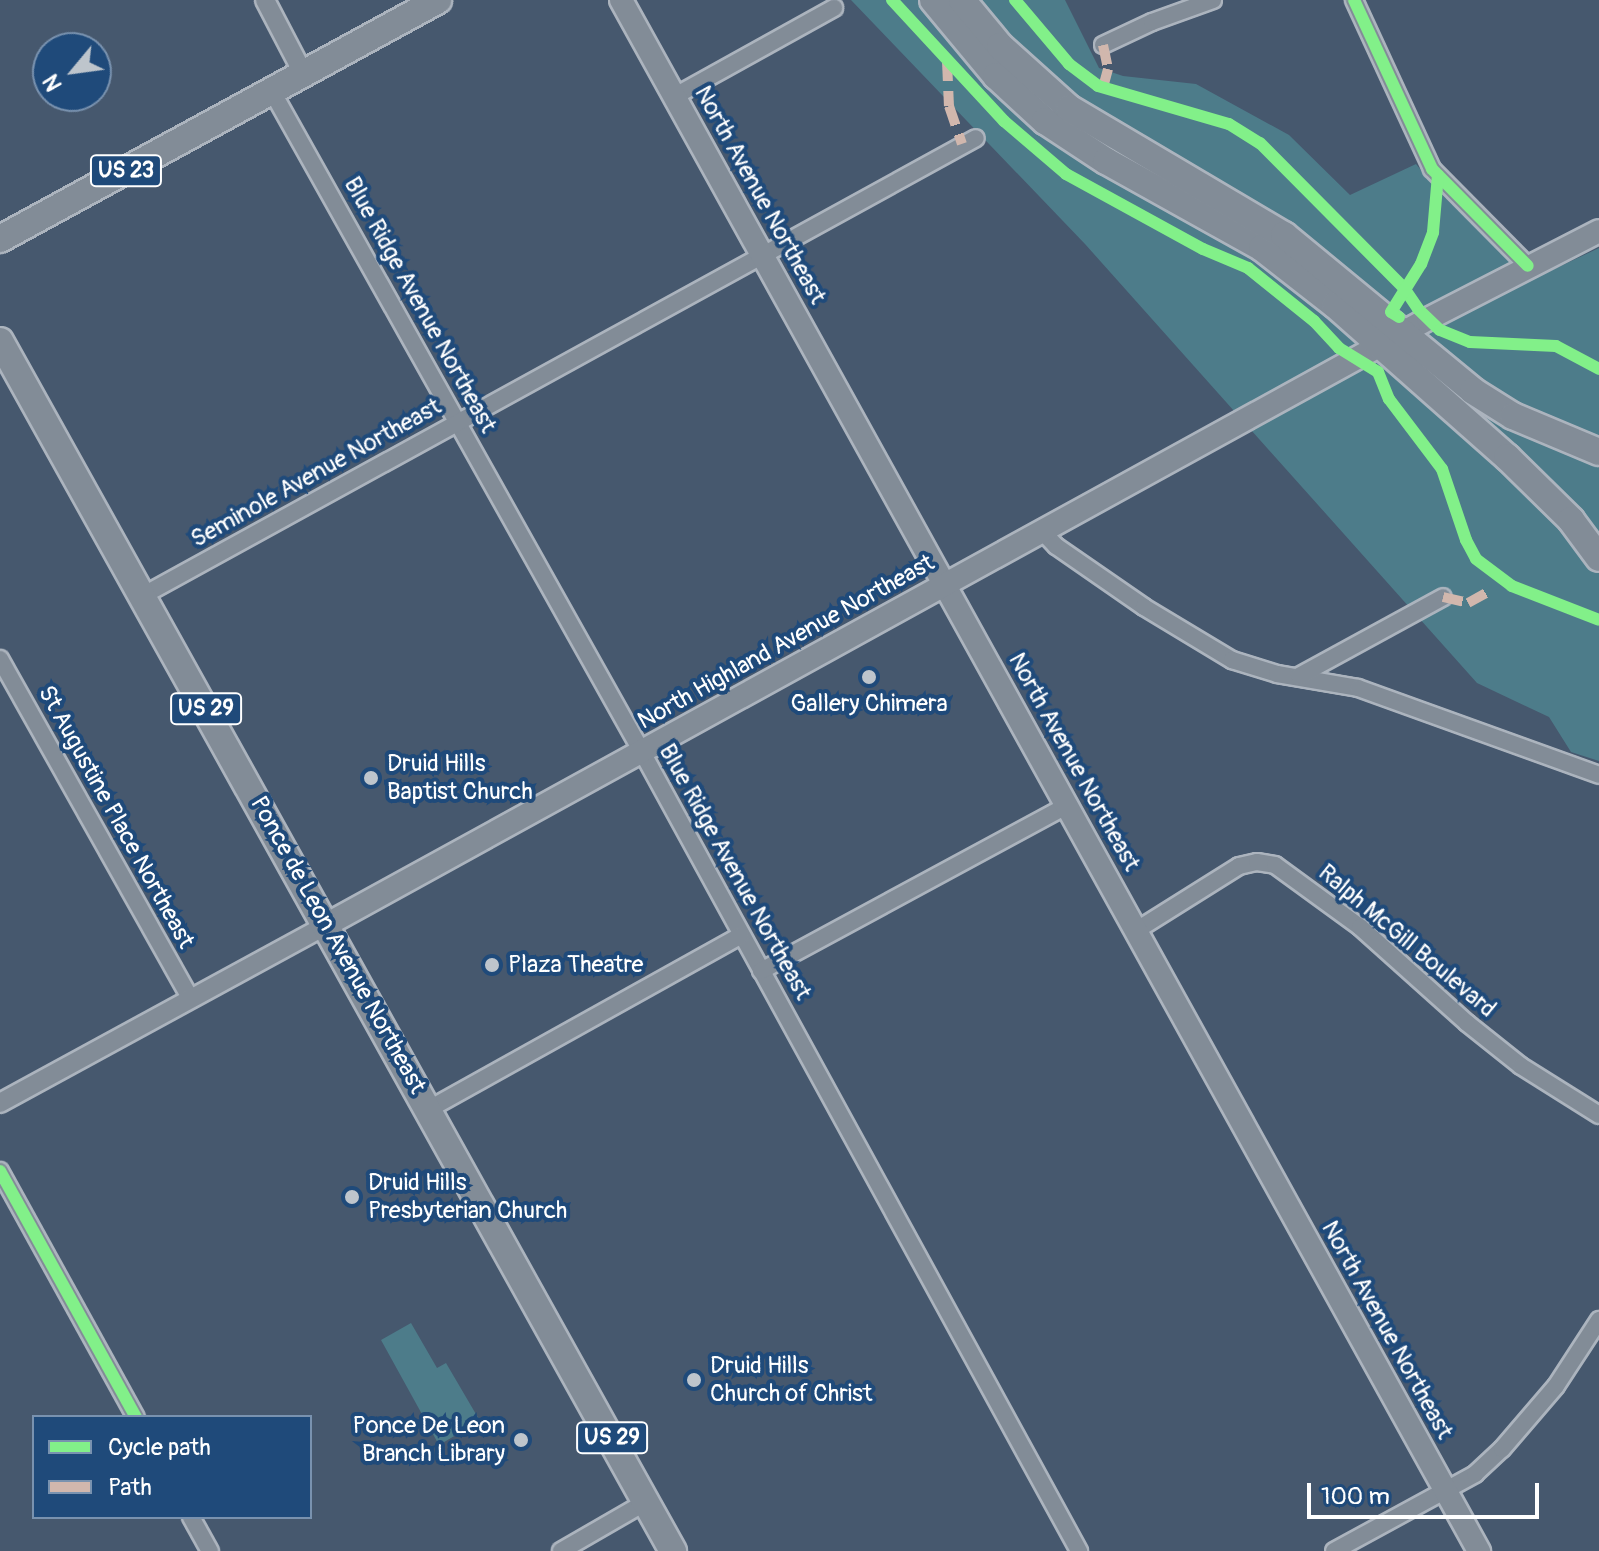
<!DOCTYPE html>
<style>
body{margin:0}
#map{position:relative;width:1599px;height:1551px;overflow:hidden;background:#46586e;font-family:Pangolin,sans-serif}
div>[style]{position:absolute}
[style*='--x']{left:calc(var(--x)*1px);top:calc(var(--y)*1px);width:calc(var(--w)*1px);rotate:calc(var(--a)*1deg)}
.green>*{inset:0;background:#4d7c8a}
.roads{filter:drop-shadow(2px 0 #acb4be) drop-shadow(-2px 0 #acb4be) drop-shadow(0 2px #acb4be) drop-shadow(0 -2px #acb4be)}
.minor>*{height:16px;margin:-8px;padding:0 8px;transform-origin:8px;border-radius:8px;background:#828c97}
.tertiary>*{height:18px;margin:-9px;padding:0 9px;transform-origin:9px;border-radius:9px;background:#828c97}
.secondary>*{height:22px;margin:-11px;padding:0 11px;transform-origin:11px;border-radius:11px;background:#828c97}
.trunk>*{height:26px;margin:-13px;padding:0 13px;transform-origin:13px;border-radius:13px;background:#828c97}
.quiet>*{height:10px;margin-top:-5px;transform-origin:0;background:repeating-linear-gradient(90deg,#d1b7ad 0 20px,transparent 0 30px)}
.cycleway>*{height:12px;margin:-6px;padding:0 6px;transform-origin:6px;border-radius:6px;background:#82f089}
.dots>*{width:22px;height:22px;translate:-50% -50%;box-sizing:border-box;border:4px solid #1f4a7a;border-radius:50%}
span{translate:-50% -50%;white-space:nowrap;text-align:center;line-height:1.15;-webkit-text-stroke:8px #1f4a7a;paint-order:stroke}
.shield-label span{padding:2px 6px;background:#1f4a7a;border:2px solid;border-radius:6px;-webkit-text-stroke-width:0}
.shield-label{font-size:22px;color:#fff;font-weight:700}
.street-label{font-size:24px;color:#fff}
.poi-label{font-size:24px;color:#fff}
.left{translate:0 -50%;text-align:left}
.right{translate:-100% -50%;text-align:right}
.legend{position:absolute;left:32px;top:1415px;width:280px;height:104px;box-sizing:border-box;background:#1f4a7a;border:2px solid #7992af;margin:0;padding:10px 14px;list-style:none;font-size:24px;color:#fff}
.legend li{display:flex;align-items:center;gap:16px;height:40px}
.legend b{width:40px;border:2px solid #7992af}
.north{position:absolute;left:32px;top:32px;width:80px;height:80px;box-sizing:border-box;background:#1f4a7a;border:2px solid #7992af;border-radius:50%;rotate:241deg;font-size:22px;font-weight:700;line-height:32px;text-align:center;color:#fff}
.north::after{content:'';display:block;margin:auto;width:28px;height:36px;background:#bec5cc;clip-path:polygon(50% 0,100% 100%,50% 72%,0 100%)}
.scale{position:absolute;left:1307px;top:1483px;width:232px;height:36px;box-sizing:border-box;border:4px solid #fff;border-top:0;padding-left:10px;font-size:24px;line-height:28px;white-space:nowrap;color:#fff;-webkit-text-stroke:6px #1f4a7a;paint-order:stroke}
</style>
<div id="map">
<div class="green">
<i style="clip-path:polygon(851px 0,1065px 0,1099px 68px,1123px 76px,1196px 84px,1289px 135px,1350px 195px,1416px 164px,1438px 191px,1531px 280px,1599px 248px,1599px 761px,1571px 752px,1549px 717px,1477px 683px,1085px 244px)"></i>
<i style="clip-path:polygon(411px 1323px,437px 1368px,446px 1363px,480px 1421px,439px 1445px,381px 1340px)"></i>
</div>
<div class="roads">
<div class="minor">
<i style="--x:1354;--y:0;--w:186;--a:65.2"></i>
<i style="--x:1432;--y:169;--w:136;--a:45.3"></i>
<i style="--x:1103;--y:45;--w:54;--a:-25.1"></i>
<i style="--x:1152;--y:22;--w:65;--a:-19.8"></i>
<i style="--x:273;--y:93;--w:755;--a:60.75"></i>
<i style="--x:642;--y:752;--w:911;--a:61.32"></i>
<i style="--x:675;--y:96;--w:182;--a:-29"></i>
<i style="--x:1042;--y:531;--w:21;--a:47"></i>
<i style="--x:1056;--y:546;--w:107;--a:34.7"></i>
<i style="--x:1144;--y:607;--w:103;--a:31.1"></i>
<i style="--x:1232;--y:660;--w:47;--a:17.3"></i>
<i style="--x:1277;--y:674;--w:82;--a:9.8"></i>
<i style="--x:1358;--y:688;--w:256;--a:19.8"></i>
<i style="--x:142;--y:596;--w:951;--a:-28.77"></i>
<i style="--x:0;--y:659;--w:389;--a:60.7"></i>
<i style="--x:1299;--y:676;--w:164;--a:-28.7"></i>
<i style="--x:1137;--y:930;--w:120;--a:-32.1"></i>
<i style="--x:1239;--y:866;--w:18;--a:-13"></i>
<i style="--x:1257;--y:862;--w:18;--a:9"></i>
<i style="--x:1275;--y:865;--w:105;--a:36.1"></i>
<i style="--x:1360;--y:927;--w:144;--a:41.9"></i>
<i style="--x:1467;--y:1023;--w:69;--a:38.5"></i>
<i style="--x:1521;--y:1066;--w:92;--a:32.1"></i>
<i style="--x:761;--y:971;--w:349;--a:-28.4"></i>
<i style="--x:429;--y:1109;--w:357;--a:-29.1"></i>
<i style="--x:0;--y:1171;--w:281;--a:61.1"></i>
<i style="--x:191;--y:1517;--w:39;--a:61"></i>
<i style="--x:561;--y:1551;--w:98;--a:-30"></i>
<i style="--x:1334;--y:1551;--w:161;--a:-28.6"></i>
<i style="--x:1475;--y:1474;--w:37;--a:-43"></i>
<i style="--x:1502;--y:1449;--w:83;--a:-49.4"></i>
<i style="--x:1556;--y:1386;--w:79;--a:-56.9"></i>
</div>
<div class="tertiary">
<i style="--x:265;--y:0;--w:85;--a:62.5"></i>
<i style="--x:0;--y:1103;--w:371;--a:-28.6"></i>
</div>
<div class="secondary">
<i style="--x:621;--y:0;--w:1773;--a:61.05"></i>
<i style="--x:326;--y:925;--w:1258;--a:-28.81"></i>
<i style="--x:1428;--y:319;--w:192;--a:-27.2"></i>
</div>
<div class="trunk">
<i style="--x:933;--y:0;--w:99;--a:50.3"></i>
<i style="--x:996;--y:76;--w:67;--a:42.6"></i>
<i style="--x:1045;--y:121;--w:73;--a:33.3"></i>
<i style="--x:1106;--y:161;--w:179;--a:29.1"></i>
<i style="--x:1262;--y:248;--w:93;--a:38"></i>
<i style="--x:1335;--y:305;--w:230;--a:41.5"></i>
<i style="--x:1507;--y:457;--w:90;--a:44.5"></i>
<i style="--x:1571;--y:520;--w:47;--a:53.6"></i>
<i style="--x:962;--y:0;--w:60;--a:50.4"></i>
<i style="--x:1000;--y:46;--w:93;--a:41.9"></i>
<i style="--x:1069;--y:108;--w:250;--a:30.6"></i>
<i style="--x:1284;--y:235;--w:245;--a:39.5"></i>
<i style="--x:1473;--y:391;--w:47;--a:32"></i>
<i style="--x:1513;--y:416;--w:93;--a:22.7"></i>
<i style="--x:0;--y:239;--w:499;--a:-28.6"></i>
<i style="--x:0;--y:341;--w:1385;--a:60.92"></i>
</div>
</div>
<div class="quiet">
<i style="--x:1103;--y:45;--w:25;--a:78"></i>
<i style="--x:1108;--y:69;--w:20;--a:105"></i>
<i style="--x:947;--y:61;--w:45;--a:87.5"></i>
<i style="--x:949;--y:106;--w:40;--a:71.1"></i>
<i style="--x:1443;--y:597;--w:26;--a:13"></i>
<i style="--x:1468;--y:603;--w:25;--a:-29"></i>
</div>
<div class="cycleway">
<i style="--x:892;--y:0;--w:165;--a:47.2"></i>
<i style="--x:1004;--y:121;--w:82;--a:40.5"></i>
<i style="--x:1066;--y:174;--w:156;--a:28.7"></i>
<i style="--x:1203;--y:249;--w:49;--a:22.9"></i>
<i style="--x:1248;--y:268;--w:85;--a:38.8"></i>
<i style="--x:1314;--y:321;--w:37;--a:47"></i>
<i style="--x:1339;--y:348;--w:46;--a:31.6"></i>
<i style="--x:1378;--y:372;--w:29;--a:68"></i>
<i style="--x:1389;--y:399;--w:88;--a:52.9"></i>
<i style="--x:1442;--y:469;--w:75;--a:71.3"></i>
<i style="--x:1466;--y:540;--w:21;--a:62"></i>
<i style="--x:1476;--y:559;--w:45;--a:36.9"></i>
<i style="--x:1512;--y:586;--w:93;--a:21.3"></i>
<i style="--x:1015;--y:0;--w:84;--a:49.8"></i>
<i style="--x:1069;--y:64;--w:36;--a:37"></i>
<i style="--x:1098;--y:86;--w:136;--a:16.2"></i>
<i style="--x:1229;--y:124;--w:36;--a:32"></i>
<i style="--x:1260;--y:143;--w:204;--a:45.2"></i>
<i style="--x:1404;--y:288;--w:25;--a:56"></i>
<i style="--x:1418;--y:309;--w:30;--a:44"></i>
<i style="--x:1440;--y:330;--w:32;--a:22"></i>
<i style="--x:1470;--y:342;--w:86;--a:2.7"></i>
<i style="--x:1556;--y:346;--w:49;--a:28.1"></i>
<i style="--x:1354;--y:0;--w:186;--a:65.2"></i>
<i style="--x:1432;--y:169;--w:136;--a:45.3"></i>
<i style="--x:1399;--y:317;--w:9;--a:-148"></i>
<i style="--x:1391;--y:312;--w:57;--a:-58"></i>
<i style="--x:1421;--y:264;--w:34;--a:-69"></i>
<i style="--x:1433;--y:232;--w:57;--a:-85"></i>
<i style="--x:0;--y:1171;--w:281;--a:61.1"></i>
</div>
<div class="dots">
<i style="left:869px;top:677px;background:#bec5cc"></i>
<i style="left:371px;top:778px;background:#bec5cc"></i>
<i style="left:492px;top:965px;background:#bec5cc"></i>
<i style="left:352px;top:1197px;background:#bec5cc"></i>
<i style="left:694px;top:1380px;background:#bec5cc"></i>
<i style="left:521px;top:1440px;background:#bec5cc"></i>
</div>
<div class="shield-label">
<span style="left:126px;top:171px">US 23</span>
<span style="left:206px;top:709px">US 29</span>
<span style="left:612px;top:1438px">US 29</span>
</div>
<div class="street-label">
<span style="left:760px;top:195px;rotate:61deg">North Avenue Northeast</span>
<span style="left:420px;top:305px;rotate:61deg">Blue Ridge Avenue Northeast</span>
<span style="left:316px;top:473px;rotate:-29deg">Seminole Avenue Northeast</span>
<span style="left:786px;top:642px;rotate:-29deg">North Highland Avenue Northeast</span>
<span style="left:1074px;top:762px;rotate:61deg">North Avenue Northeast</span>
<span style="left:116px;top:817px;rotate:61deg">St Augustine Place Northeast</span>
<span style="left:735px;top:872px;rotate:61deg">Blue Ridge Avenue Northeast</span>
<span style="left:1407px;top:941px;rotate:40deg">Ralph McGill Boulevard</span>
<span style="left:338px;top:945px;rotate:61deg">Ponce de Leon Avenue Northeast</span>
<span style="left:1387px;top:1330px;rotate:61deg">North Avenue Northeast</span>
</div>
<div class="poi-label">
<span style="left:869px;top:704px">Gallery Chimera</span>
<span class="left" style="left:387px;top:778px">Druid Hills<br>Baptist Church</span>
<span class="left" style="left:508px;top:965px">Plaza Theatre</span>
<span class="left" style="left:368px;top:1197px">Druid Hills<br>Presbyterian Church</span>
<span class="left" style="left:710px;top:1380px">Druid Hills<br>Church of Christ</span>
<span class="right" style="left:505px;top:1440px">Ponce De Leon<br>Branch Library</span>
</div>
<ul class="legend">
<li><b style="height:10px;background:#82f089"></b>Cycle path</li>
<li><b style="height:10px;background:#d1b7ad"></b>Path</li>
</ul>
<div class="north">N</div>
<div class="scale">100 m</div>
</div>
